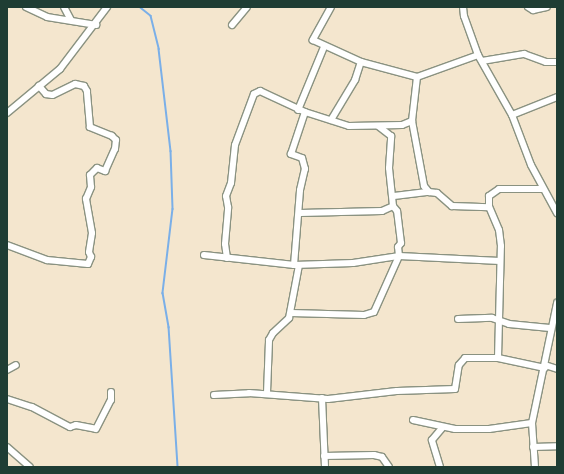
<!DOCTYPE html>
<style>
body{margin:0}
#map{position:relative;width:564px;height:474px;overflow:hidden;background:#f4e6ce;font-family:"Old Standard TT",serif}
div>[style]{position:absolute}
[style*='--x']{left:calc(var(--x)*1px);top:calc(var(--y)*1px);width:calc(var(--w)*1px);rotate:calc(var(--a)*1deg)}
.stream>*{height:1.5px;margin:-0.75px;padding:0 0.75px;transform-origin:0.75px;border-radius:0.75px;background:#7aafe8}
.roads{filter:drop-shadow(1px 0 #8a9281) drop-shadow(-1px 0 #8a9281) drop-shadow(0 1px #8a9281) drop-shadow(0 -1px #8a9281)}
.street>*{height:6px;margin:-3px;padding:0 3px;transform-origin:3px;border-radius:3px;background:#fff}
span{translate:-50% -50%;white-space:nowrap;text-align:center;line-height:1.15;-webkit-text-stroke:3.5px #fff;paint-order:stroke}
.frame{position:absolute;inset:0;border:8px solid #1f3d34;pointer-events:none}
</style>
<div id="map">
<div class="stream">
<i style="--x:140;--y:7;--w:14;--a:39"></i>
<i style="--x:151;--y:16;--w:34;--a:76"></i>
<i style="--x:159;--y:49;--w:103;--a:83.3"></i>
<i style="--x:171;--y:151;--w:58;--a:88"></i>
<i style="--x:173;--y:209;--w:85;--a:96.8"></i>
<i style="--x:163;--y:293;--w:35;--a:80"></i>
<i style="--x:169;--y:327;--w:140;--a:86.3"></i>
</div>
<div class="roads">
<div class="street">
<i style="--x:26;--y:7;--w:23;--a:25"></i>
<i style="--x:47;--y:17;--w:50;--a:9.3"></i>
<i style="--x:64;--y:7;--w:15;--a:62"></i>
<i style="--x:331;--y:7;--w:38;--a:119"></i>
<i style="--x:313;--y:40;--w:53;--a:24.6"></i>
<i style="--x:361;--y:62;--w:58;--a:15"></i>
<i style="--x:417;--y:77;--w:65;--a:-19.8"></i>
<i style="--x:463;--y:7;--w:9;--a:84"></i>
<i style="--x:464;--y:16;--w:41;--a:70.3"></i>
<i style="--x:478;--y:55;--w:69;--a:60.5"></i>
<i style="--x:512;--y:115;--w:53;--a:69.2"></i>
<i style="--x:531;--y:165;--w:55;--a:61.6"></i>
<i style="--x:528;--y:7;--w:6;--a:31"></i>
<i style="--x:533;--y:10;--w:14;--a:-12"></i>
<i style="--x:232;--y:25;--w:23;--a:-50"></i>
<i style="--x:482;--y:61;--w:43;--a:-9.5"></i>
<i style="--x:524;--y:54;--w:23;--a:20"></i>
<i style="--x:546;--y:62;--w:11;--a:0"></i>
<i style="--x:417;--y:77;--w:44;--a:96.5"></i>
<i style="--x:412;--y:121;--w:66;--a:79.5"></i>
<i style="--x:424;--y:186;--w:8;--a:50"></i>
<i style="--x:298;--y:110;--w:68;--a:-67.6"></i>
<i style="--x:7;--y:113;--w:69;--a:-39.7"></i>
<i style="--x:60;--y:69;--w:78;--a:-52.8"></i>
<i style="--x:512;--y:115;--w:48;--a:-21.8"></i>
<i style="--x:331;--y:120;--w:47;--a:-59"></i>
<i style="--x:355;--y:80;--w:19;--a:-72"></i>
<i style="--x:394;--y:196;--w:35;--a:-7"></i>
<i style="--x:429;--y:192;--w:8;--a:7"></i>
<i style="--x:437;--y:193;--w:20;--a:41"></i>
<i style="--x:452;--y:206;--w:37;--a:2"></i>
<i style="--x:300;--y:213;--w:82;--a:-1.4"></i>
<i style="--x:382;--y:211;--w:12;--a:-24"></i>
<i style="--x:393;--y:206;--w:38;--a:-96"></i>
<i style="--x:389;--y:168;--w:32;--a:-86"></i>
<i style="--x:391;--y:136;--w:16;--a:-142"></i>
<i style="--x:7;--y:245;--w:43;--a:20.6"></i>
<i style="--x:47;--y:260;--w:41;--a:5.6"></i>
<i style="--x:88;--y:264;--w:8;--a:-67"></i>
<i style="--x:91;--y:257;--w:5;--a:-112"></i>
<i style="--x:89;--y:252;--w:19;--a:-81"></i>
<i style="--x:92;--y:233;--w:35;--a:-100"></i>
<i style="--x:86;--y:199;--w:13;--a:-67"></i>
<i style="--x:91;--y:187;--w:12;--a:-95"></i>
<i style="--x:90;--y:175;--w:10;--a:-45"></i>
<i style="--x:97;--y:168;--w:9;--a:21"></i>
<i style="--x:105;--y:171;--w:24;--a:-66"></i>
<i style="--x:115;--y:149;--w:9;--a:-84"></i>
<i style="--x:116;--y:140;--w:6;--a:-135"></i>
<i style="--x:112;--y:136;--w:24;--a:-158"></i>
<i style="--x:90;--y:127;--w:36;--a:-95"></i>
<i style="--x:87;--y:91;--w:6;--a:-121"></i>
<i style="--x:84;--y:86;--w:9;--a:-167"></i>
<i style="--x:75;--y:84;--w:25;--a:154"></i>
<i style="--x:52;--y:95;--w:6;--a:-171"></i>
<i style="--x:46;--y:94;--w:11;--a:-131"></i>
<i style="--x:204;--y:255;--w:91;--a:6.3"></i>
<i style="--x:294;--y:265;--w:59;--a:-1.9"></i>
<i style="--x:353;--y:263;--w:47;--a:-8.7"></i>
<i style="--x:399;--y:256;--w:101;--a:2.8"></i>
<i style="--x:227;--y:258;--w:14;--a:-98"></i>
<i style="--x:225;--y:244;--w:37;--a:-85"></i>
<i style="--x:228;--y:207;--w:11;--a:-100"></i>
<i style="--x:226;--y:196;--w:14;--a:-69"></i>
<i style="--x:231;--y:183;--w:38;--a:-84"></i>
<i style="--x:235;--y:145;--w:54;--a:-69.6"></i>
<i style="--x:254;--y:94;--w:7;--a:-27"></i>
<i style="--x:260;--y:91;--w:50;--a:25"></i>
<i style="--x:305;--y:112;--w:46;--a:17.7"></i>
<i style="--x:349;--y:126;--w:53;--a:-1.1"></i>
<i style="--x:402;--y:125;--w:11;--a:-22"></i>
<i style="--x:294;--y:265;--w:75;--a:-85.4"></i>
<i style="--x:300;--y:190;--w:22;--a:-77"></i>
<i style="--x:305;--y:169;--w:11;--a:-105"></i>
<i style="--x:302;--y:158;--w:12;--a:-160"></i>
<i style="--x:291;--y:154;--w:44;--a:-71.6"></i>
<i style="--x:291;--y:313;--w:73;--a:1.6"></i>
<i style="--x:364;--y:315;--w:10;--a:-17"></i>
<i style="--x:374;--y:312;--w:61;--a:-65.9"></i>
<i style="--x:399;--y:256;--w:9;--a:-96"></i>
<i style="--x:398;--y:247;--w:5;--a:-53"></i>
<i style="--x:401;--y:243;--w:32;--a:-97"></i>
<i style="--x:397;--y:211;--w:6;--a:-129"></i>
<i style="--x:458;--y:319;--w:34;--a:-2"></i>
<i style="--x:492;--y:318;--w:18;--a:19"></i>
<i style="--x:509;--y:324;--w:41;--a:5.6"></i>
<i style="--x:498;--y:358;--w:112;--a:-88.5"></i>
<i style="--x:501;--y:246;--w:16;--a:-97"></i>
<i style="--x:499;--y:230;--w:25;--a:-113"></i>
<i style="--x:489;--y:207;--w:11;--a:-90"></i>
<i style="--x:489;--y:196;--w:12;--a:-35"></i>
<i style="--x:499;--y:189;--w:44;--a:0"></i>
<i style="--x:545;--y:365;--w:13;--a:18"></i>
<i style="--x:7;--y:370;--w:10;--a:-29"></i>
<i style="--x:267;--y:393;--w:53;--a:-87.8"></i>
<i style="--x:269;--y:340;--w:8;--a:-60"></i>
<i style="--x:273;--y:333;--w:22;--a:-43"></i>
<i style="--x:289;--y:318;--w:54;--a:-79.3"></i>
<i style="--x:214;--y:395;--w:35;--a:-3"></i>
<i style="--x:249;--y:393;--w:79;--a:4.3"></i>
<i style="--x:328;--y:399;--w:69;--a:-6.6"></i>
<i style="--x:397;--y:391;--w:58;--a:-2"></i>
<i style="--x:455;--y:389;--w:24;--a:-81"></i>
<i style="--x:459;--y:365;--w:9;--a:-49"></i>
<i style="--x:465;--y:358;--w:33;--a:0"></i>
<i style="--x:498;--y:358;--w:48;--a:12"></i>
<i style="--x:322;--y:398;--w:69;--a:87.5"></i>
<i style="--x:7;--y:399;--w:26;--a:18"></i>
<i style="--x:32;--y:407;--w:43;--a:27.8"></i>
<i style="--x:70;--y:427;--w:6;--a:-18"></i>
<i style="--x:76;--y:425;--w:20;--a:11"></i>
<i style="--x:96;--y:429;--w:33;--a:-63"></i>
<i style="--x:111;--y:400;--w:8;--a:-90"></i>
<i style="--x:413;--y:420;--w:43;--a:12.1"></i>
<i style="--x:455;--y:429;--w:34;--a:0"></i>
<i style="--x:489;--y:429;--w:43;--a:-7.9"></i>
<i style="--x:7;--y:447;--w:30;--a:41"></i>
<i style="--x:533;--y:447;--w:24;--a:-2"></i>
<i style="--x:324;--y:456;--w:50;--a:-1.1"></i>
<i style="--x:374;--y:455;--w:8;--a:14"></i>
<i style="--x:382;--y:457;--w:12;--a:55"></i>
<i style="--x:440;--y:467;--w:28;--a:-107"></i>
<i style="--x:432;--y:440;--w:16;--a:-50"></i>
<i style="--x:535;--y:467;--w:44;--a:-93.9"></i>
<i style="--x:532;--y:423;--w:123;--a:-78.2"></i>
</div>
</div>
<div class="frame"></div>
</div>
